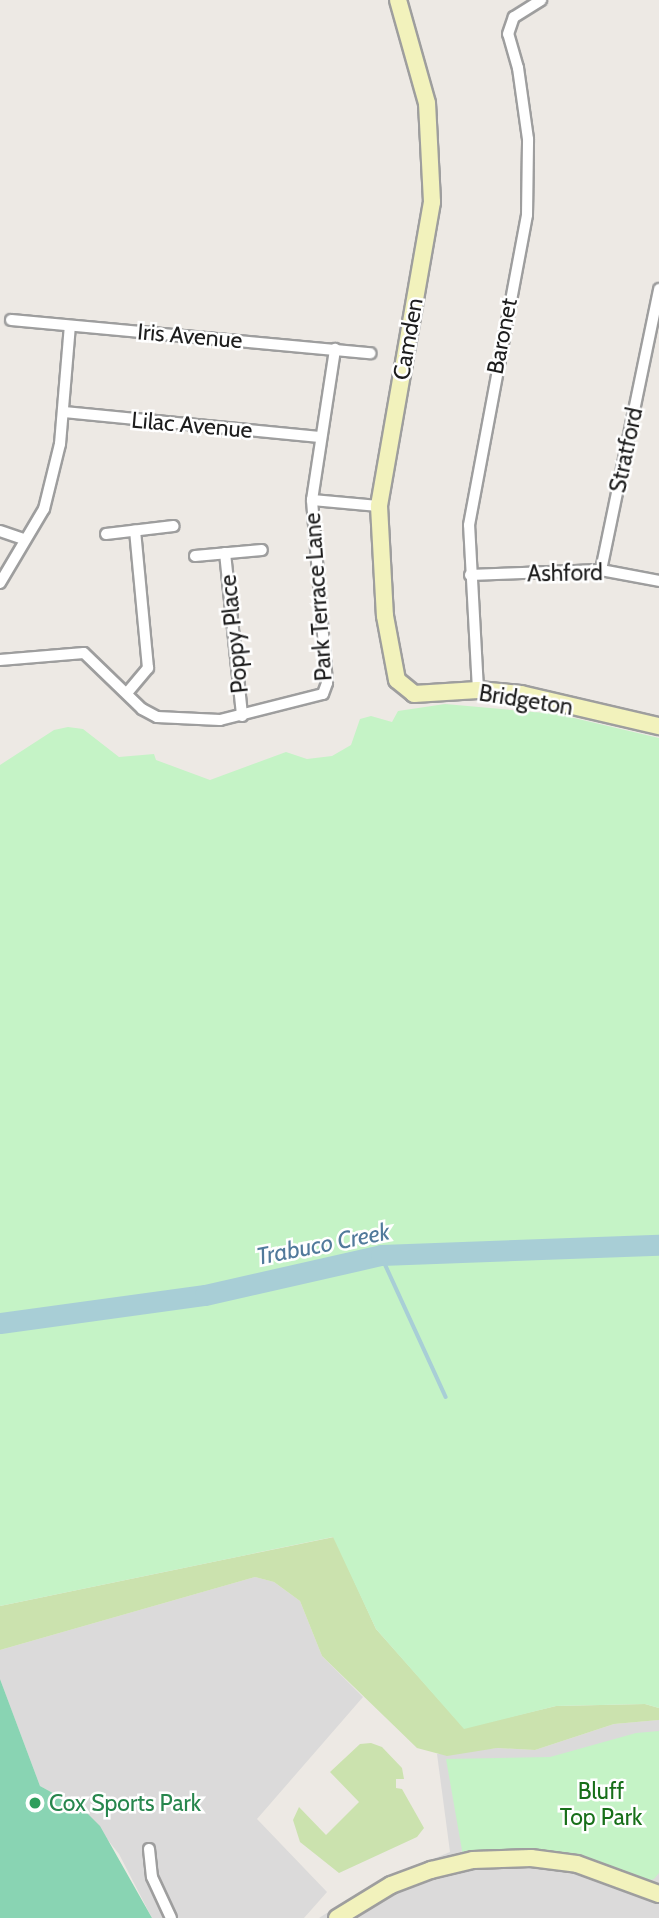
<!DOCTYPE html>
<style>
body{margin:0}
#map{position:relative;width:659px;height:1918px;overflow:hidden;background:#ede9e4;font-family:Cabin,sans-serif}
div>[style]{position:absolute}
[style*='--x']{left:calc(var(--x)*1px);top:calc(var(--y)*1px);width:calc(var(--w)*1px);rotate:calc(var(--a)*1deg)}
.residential>*{inset:0;background:#dbdada}
.grass>*{inset:0;background:#cbe2ae}
.park>*{inset:0;background:#c5f3c6}
.pitch>*{inset:0;background:#89d4b3}
.stream>*{height:3.5px;margin:-1.75px;padding:0 1.75px;transform-origin:1.75px;border-radius:1.75px;background:#a8ced6}
.river>*{height:21px;margin:-10.5px;padding:0 10.5px;transform-origin:10.5px;border-radius:10.5px;background:#a8ced6}
.roads{filter:drop-shadow(2px 0 #9e9e9e) drop-shadow(-2px 0 #9e9e9e) drop-shadow(0 2px #9e9e9e) drop-shadow(0 -2px #9e9e9e)}
.street>*{height:10px;margin:-5px;padding:0 5px;transform-origin:5px;border-radius:5px;background:#fff}
.secondary>*{height:16px;margin:-8px;padding:0 8px;transform-origin:8px;border-radius:8px;background:#f2f2bc}
.dots>*{width:19px;height:19px;translate:-50% -50%;box-sizing:border-box;border:4px solid #fff;border-radius:50%}
span{translate:-50% -50%;white-space:nowrap;text-align:center;line-height:1.15;-webkit-text-stroke:5px #fff;paint-order:stroke}
.street-label{font-size:23px;color:#1d1d1d}
.park-label{font-size:23px;color:#176f19}
.leisure-label{font-size:23px;color:#27864d}
.left{translate:0 -50%;text-align:left}
.water-label{font-size:24px;color:#517a9b;font-style:italic}
</style>
<div id="map">
<div class="residential">
<i style="clip-path:polygon(255px 1577px,274px 1582px,300px 1601px,322px 1656px,363px 1697px,257px 1819px,327px 1892px,304px 1918px,152px 1918px,119px 1854px,84px 1810px,40px 1786px,0 1679px,0 1650px)"></i>
<i style="clip-path:polygon(659px 1720px,659px 1918px,319px 1918px,373px 1884px,450px 1852px,437px 1754px,497px 1748px,535px 1750px,614px 1724px)"></i>
</div>
<div class="grass">
<i style="clip-path:polygon(334px 1537px,376px 1629px,464px 1728px,556px 1706px,645px 1704px,659px 1708px,659px 1720px,614px 1724px,535px 1750px,497px 1748px,447px 1756px,417px 1748px,322px 1656px,300px 1601px,274px 1582px,255px 1577px,0 1650px,0 1606px)"></i>
<i style="clip-path:polygon(371px 1743px,382px 1747px,402px 1768px,404px 1779px,396px 1779px,396px 1788px,402px 1789px,424px 1828px,417px 1837px,339px 1873px,300px 1842px,293px 1820px,299px 1807px,326px 1835px,359px 1802px,330px 1772px,360px 1744px)"></i>
</div>
<div class="park">
<i style="clip-path:polygon(445px 704px,557px 714px,659px 738px,659px 1708px,645px 1704px,556px 1706px,464px 1729px,376px 1629px,333px 1537px,0 1606px,0 765px,54px 730px,68px 727px,83px 729px,119px 757px,154px 754px,156px 760px,210px 780px,286px 752px,307px 759px,332px 756px,351px 745px,360px 719px,371px 716px,392px 722px,398px 711px)"></i>
<i style="clip-path:polygon(659px 1731px,659px 1873px,654px 1879px,647px 1881px,589px 1861px,463px 1856px,446px 1759px,550px 1757px,636px 1733px)"></i>
</div>
<div class="pitch">
<i style="clip-path:polygon(0 1679px,40px 1786px,84px 1810px,100px 1826px,152px 1918px,0 1918px)"></i>
</div>
<div class="stream">
<i style="--x:381;--y:1255;--w:156;--a:65.4"></i>
</div>
<div class="river">
<i style="--x:0;--y:1323;--w:207;--a:-7.8"></i>
<i style="--x:205;--y:1295;--w:180;--a:-12.8"></i>
<i style="--x:381;--y:1255;--w:278;--a:-2.1"></i>
</div>
<div class="roads">
<div class="street">
<i style="--x:11;--y:320;--w:361;--a:5.3"></i>
<i style="--x:64;--y:412;--w:257;--a:5.6"></i>
<i style="--x:312;--y:500;--w:67;--a:5.1"></i>
<i style="--x:0;--y:531;--w:24;--a:19"></i>
<i style="--x:106;--y:534;--w:68;--a:-6.7"></i>
<i style="--x:225;--y:553;--w:164;--a:84"></i>
<i style="--x:195;--y:556;--w:67;--a:-5.1"></i>
<i style="--x:601;--y:570;--w:287;--a:-78.3"></i>
<i style="--x:470;--y:575;--w:131;--a:-2.2"></i>
<i style="--x:601;--y:570;--w:59;--a:10.7"></i>
<i style="--x:0;--y:583;--w:86;--a:-59.3"></i>
<i style="--x:44;--y:509;--w:67;--a:-76.2"></i>
<i style="--x:60;--y:444;--w:118;--a:-85.2"></i>
<i style="--x:0;--y:660;--w:84;--a:-4.8"></i>
<i style="--x:84;--y:653;--w:81;--a:44"></i>
<i style="--x:142;--y:709;--w:17;--a:28"></i>
<i style="--x:157;--y:717;--w:63;--a:2.7"></i>
<i style="--x:220;--y:720;--w:106;--a:-14.2"></i>
<i style="--x:323;--y:694;--w:12;--a:-70"></i>
<i style="--x:327;--y:683;--w:184;--a:-94.7"></i>
<i style="--x:312;--y:500;--w:153;--a:-81.3"></i>
<i style="--x:478;--y:690;--w:165;--a:-93.1"></i>
<i style="--x:469;--y:525;--w:315;--a:-79.4"></i>
<i style="--x:527;--y:215;--w:76;--a:-89.2"></i>
<i style="--x:528;--y:139;--w:72;--a:-98"></i>
<i style="--x:518;--y:68;--w:35;--a:-106"></i>
<i style="--x:508;--y:34;--w:18;--a:-71"></i>
<i style="--x:514;--y:17;--w:32;--a:-32"></i>
<i style="--x:127;--y:693;--w:33;--a:-50"></i>
<i style="--x:148;--y:668;--w:138;--a:-95.4"></i>
<i style="--x:149;--y:1849;--w:28;--a:84"></i>
<i style="--x:152;--y:1877;--w:45;--a:65.1"></i>
</div>
<div class="secondary">
<i style="--x:398;--y:0;--w:107;--a:74.3"></i>
<i style="--x:427;--y:103;--w:99;--a:87.1"></i>
<i style="--x:432;--y:202;--w:309;--a:99.9"></i>
<i style="--x:379;--y:506;--w:110;--a:86.9"></i>
<i style="--x:385;--y:616;--w:65;--a:79.4"></i>
<i style="--x:397;--y:680;--w:22;--a:39"></i>
<i style="--x:414;--y:694;--w:64;--a:-3.6"></i>
<i style="--x:478;--y:690;--w:43;--a:5.3"></i>
<i style="--x:521;--y:694;--w:142;--a:13.1"></i>
<i style="--x:337;--y:1918;--w:63;--a:-31.4"></i>
<i style="--x:391;--y:1885;--w:43;--a:-20.6"></i>
<i style="--x:431;--y:1870;--w:43;--a:-13.4"></i>
<i style="--x:473;--y:1860;--w:58;--a:-2"></i>
<i style="--x:531;--y:1858;--w:46;--a:7.4"></i>
<i style="--x:577;--y:1864;--w:87;--a:20.1"></i>
</div>
</div>
<div class="dots">
<i style="left:35px;top:1803px;background:#2e9e5b"></i>
</div>
<div class="street-label">
<span style="left:190px;top:336px;rotate:5deg">Iris Avenue</span>
<span style="left:502px;top:336px;rotate:-79deg">Baronet</span>
<span style="left:408px;top:339px;rotate:-80deg">Camden</span>
<span style="left:192px;top:425px;rotate:5deg">Lilac Avenue</span>
<span style="left:626px;top:450px;rotate:-78deg">Stratford</span>
<span style="left:565px;top:573px;rotate:-1deg">Ashford</span>
<span style="left:318px;top:597px;rotate:-94deg">Park Terrace Lane</span>
<span style="left:234px;top:634px;rotate:-96deg">Poppy Place</span>
<span style="left:526px;top:700px;rotate:9deg">Bridgeton</span>
</div>
<div class="park-label">
<span style="left:601px;top:1804px">Bluff<br>Top Park</span>
</div>
<div class="leisure-label">
<span class="left" style="left:49px;top:1803px">Cox Sports Park</span>
</div>
<div class="water-label">
<span style="left:323px;top:1244px;rotate:-11deg">Trabuco Creek</span>
</div>
</div>
